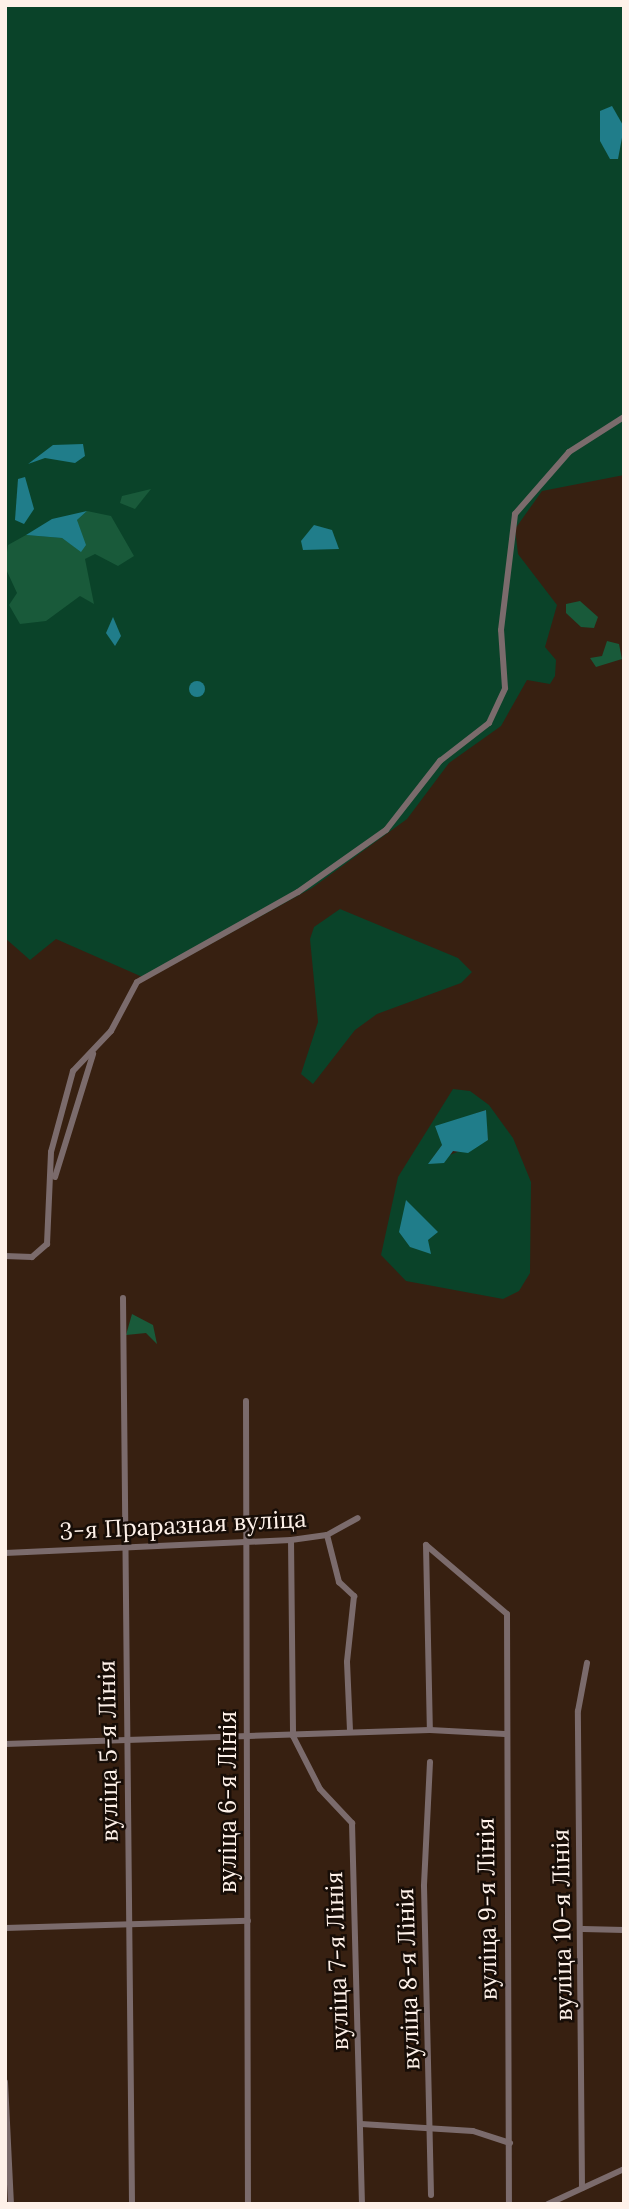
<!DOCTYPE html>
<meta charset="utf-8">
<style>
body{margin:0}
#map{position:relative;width:629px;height:2209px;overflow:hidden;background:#372011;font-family:Lora,serif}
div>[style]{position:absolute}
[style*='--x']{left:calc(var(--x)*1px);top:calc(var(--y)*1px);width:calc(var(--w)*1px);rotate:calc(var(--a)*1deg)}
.green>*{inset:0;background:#0a4329}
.forest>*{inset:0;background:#195a3a}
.water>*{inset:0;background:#207d8a}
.round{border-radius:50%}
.street>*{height:6px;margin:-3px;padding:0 3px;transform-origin:3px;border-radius:3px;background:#7b6b6c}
span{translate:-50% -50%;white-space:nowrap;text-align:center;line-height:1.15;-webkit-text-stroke:5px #170d07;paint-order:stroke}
.street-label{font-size:24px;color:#fef1e9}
.frame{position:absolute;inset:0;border:7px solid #fef1e9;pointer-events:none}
</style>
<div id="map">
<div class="green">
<i style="clip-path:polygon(5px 5px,624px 5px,624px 475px,542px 491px,515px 529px,518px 554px,557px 605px,545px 647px,556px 660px,555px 676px,550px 684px,527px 680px,501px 726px,449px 763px,407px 819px,312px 888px,147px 979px,56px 939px,30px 960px,5px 938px)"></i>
<i style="clip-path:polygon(340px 909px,458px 958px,472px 972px,461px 983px,377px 1014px,355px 1030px,313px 1084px,301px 1074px,318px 1022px,310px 939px,314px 927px)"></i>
<i style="clip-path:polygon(evenodd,453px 1089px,470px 1091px,489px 1105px,513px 1138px,531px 1182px,530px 1273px,519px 1291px,503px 1299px,406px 1281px,381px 1255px,398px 1177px,453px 1089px,485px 1110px,488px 1140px,429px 1163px,442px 1145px,440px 1127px,485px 1110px)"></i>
</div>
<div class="forest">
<i style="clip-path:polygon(151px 489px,135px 509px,120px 503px,122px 496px)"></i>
<i style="clip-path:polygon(87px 511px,111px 516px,134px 556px,118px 566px,95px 554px,85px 559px,94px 604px,80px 596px,46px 621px,20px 624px,9px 605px,17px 593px,5px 567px,8px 545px,26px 535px,62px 538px,81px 551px,77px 520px)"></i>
<i style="clip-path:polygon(580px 601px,598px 617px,594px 628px,581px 627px,566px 613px,566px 604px)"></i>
<i style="clip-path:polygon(607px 641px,619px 644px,622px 659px,596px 667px,590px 658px,602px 656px)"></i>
<i style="clip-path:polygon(132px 1314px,153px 1325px,157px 1344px,146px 1333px,126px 1335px)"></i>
</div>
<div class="water">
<i style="clip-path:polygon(612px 106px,624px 127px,618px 159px,610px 159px,600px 141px,600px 111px)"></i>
<i style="clip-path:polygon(83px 444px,85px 456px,75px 463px,45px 458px,28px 464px,53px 445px)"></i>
<i style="clip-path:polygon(25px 477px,34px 509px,24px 524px,15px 520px,18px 479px)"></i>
<i style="clip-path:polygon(87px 511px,77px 520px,86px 545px,81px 552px,62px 538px,26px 535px,52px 519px)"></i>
<i style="clip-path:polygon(314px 525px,332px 530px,339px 549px,303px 550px,301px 541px)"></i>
<i style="clip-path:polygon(113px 617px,121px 636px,115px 646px,106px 633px)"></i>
<i class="round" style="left:189px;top:681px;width:16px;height:16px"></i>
<i style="clip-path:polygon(486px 1110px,488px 1140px,468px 1153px,453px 1151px,444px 1163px,428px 1164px,442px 1145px,435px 1126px)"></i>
<i style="clip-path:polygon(406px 1200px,438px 1232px,428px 1240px,431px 1254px,410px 1247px,399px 1232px)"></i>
</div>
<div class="street">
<i style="--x:55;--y:1177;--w:129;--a:-72.8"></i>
<i style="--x:5;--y:1256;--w:27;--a:2"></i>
<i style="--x:32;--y:1257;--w:20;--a:-41"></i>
<i style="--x:47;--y:1244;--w:92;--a:-87.5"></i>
<i style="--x:51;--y:1152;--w:84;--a:-74.8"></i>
<i style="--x:73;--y:1071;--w:55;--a:-46.5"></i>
<i style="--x:111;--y:1031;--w:55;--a:-62"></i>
<i style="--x:137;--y:982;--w:184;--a:-29.2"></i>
<i style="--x:298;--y:892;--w:108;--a:-35.2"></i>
<i style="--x:386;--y:830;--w:88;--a:-52"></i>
<i style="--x:440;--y:761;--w:62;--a:-37.8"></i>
<i style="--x:489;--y:723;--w:38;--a:-65"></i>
<i style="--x:505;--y:688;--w:58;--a:-93.9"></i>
<i style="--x:501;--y:630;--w:117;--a:-83.1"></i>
<i style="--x:515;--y:514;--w:82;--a:-48.9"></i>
<i style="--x:569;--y:452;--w:65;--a:-32.5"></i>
<i style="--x:123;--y:1298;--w:906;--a:89.43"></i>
<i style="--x:246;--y:1401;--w:803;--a:89.86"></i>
<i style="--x:327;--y:1535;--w:49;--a:75.7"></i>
<i style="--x:339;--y:1582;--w:21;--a:43"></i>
<i style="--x:354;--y:1596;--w:66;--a:96.1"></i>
<i style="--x:347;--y:1662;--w:70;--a:87.5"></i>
<i style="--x:291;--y:1540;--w:196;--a:89.4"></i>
<i style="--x:293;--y:1736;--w:59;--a:63"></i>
<i style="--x:320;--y:1789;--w:47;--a:46.7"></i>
<i style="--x:352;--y:1823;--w:381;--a:88.5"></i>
<i style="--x:426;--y:1545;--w:106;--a:40.4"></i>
<i style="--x:507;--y:1614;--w:590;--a:89.81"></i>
<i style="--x:426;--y:1545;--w:185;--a:88.8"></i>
<i style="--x:5;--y:1553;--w:286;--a:-2.6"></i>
<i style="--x:291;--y:1540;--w:36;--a:-8"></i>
<i style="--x:327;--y:1535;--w:35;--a:-29"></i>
<i style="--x:5;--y:1744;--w:425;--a:-1.9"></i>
<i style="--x:430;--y:1730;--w:75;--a:3.1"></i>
<i style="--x:430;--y:1762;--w:124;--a:92.8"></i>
<i style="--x:424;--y:1886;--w:309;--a:88.7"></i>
<i style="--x:5;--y:1928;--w:243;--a:-1.7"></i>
<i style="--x:583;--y:1929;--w:41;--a:1.4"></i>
<i style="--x:5;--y:2082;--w:122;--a:87.2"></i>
<i style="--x:361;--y:2124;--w:112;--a:3.6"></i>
<i style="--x:473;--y:2131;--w:39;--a:18"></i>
<i style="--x:582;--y:2188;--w:477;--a:-90.5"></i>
<i style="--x:578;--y:1711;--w:49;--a:-79.4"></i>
<i style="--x:548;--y:2204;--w:84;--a:-24.7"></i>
</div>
<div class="street-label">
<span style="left:183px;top:1525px;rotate:-3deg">3-я Праразная вуліца</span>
<span style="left:108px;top:1751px;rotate:-91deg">вуліца 5-я Лінія</span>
<span style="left:228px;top:1802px;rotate:-90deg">вуліца 6-я Лінія</span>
<span style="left:487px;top:1909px;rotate:-91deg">вуліца 9-я Лінія</span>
<span style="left:562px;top:1925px;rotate:-91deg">вуліца 10-я Лінія</span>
<span style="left:337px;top:1961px;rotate:-92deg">вуліца 7-я Лінія</span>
<span style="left:408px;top:1979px;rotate:-92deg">вуліца 8-я Лінія</span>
</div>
<div class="frame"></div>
</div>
